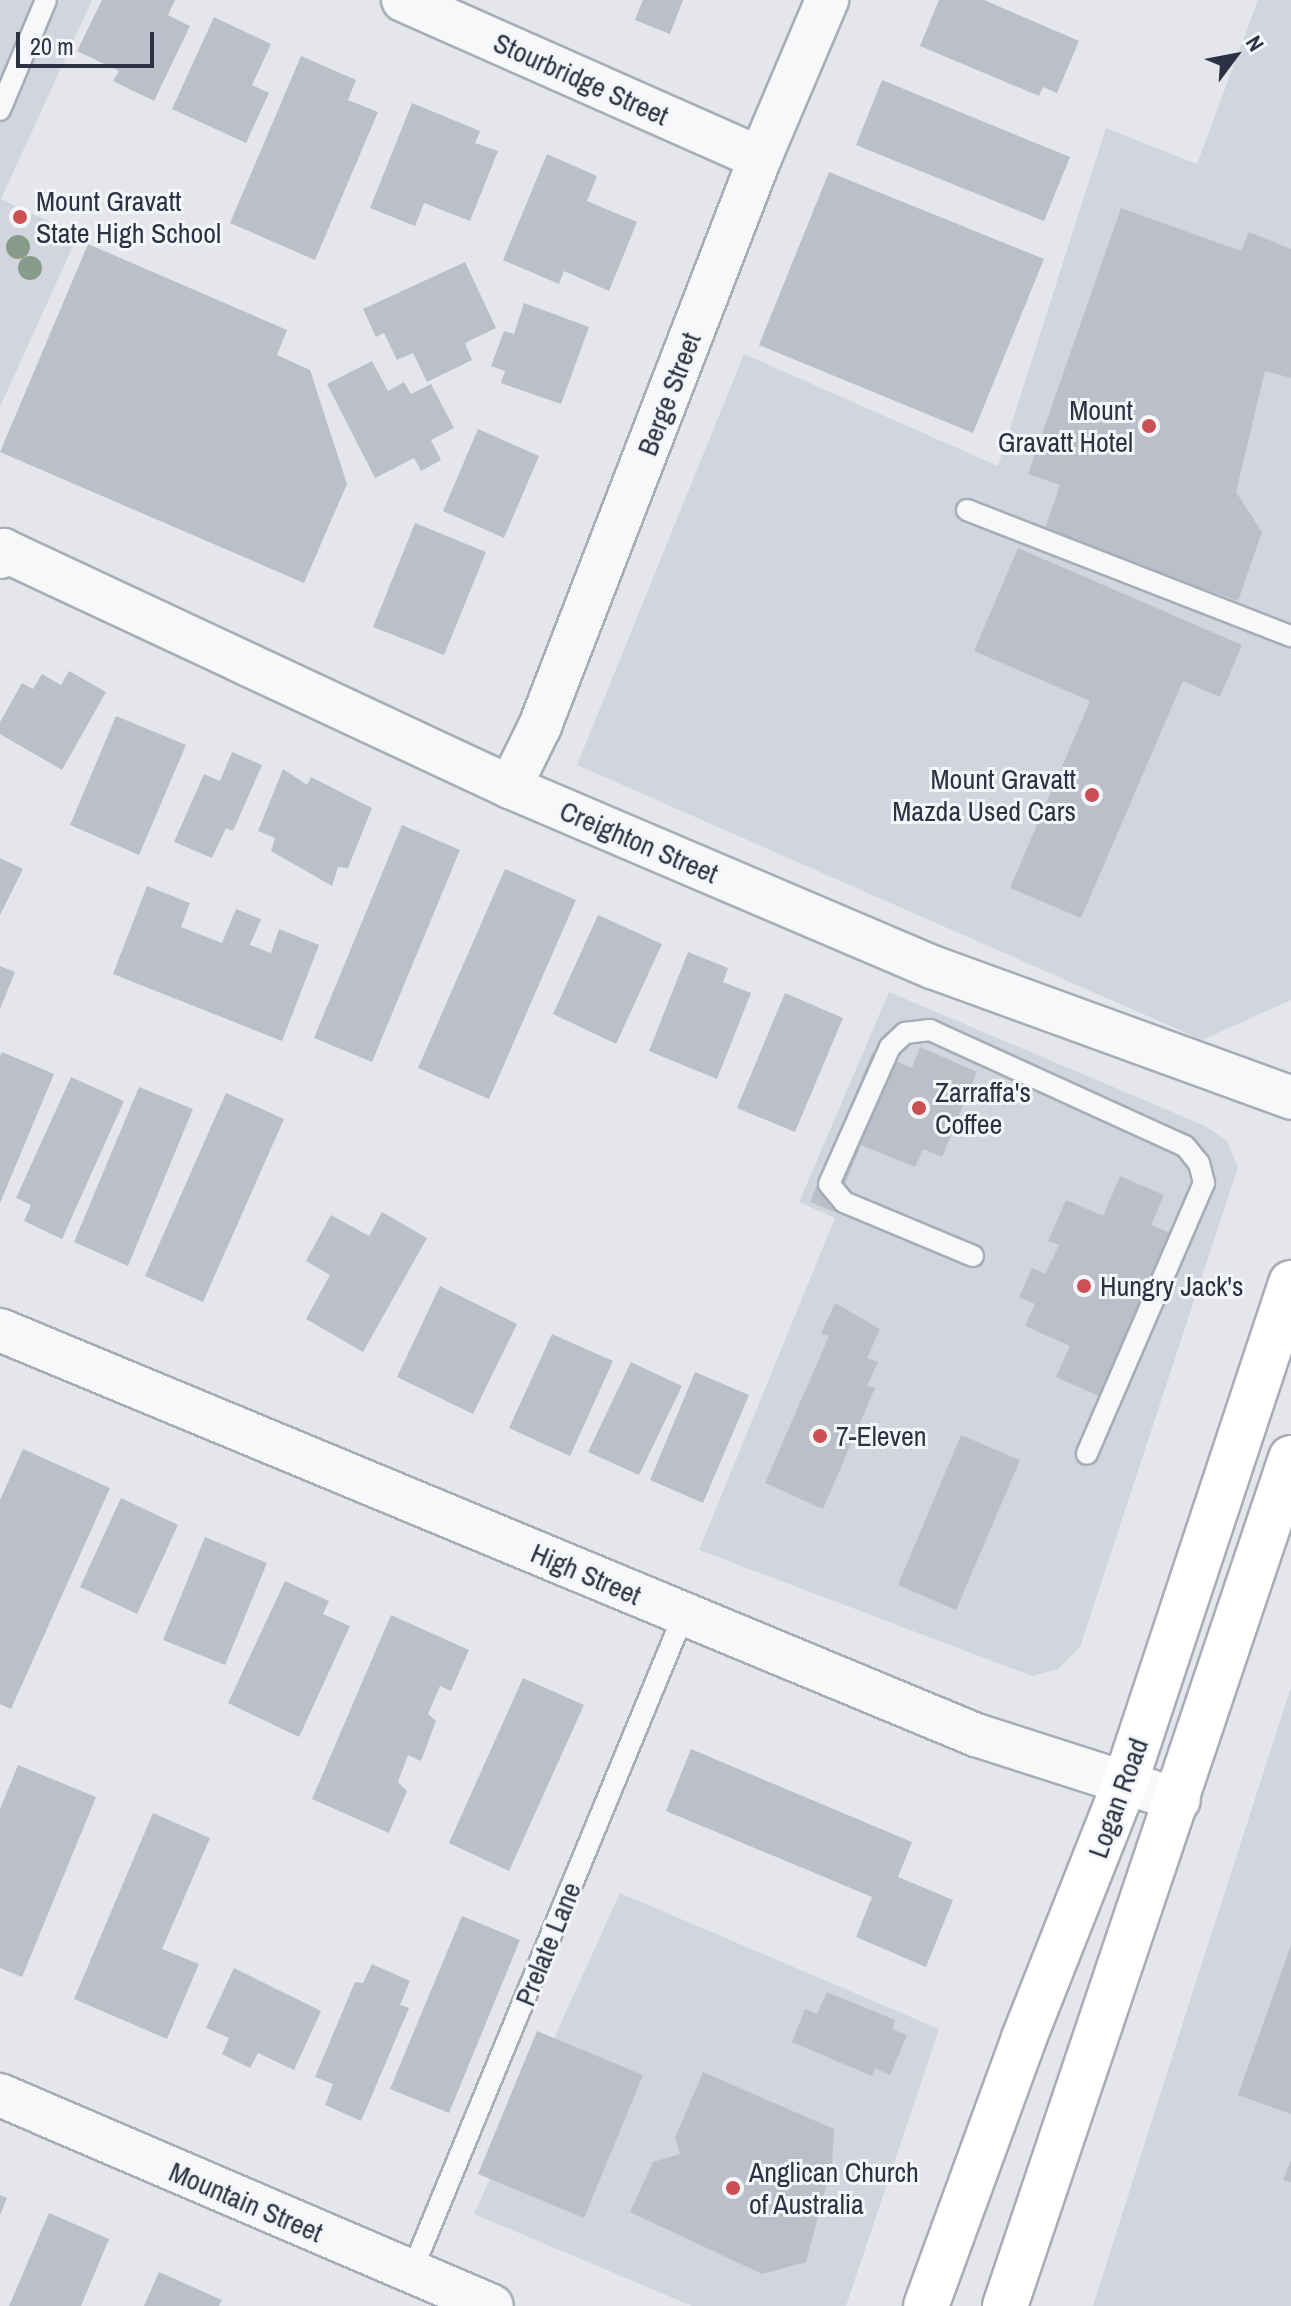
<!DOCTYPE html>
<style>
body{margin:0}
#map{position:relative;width:1291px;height:2306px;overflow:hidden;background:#e4e6ec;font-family:"Archivo Narrow",sans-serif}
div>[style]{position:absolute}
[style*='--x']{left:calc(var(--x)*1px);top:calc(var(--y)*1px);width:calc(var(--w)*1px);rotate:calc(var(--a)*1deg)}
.built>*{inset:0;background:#d2d5de}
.building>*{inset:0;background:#bcbfc9}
.roads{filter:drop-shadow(2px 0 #a9acb6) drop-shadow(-2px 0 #a9acb6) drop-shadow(0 2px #a9acb6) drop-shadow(0 -2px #a9acb6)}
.lane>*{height:20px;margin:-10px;padding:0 10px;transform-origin:10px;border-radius:10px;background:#f7f8fa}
.street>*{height:42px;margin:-21px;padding:0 21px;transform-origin:21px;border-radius:21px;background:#f7f8fa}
.primary>*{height:44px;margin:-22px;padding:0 22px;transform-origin:22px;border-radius:22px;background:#fff}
.trees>*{width:24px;height:24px;margin:-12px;border-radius:50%;background:#889c8a}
.dots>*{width:22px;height:22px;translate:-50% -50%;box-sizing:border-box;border:4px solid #f4f6f9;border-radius:50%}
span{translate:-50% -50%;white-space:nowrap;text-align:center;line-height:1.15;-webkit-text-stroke:6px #f4f6f9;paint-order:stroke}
.street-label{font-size:28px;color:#2c3244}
.poi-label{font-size:28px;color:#2c3244}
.left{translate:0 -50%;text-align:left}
.right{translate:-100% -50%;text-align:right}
.north{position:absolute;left:1195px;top:16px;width:80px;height:80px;-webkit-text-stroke:6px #f4f6f9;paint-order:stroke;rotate:58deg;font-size:22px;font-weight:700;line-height:32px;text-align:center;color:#2c3244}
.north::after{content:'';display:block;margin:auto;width:28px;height:36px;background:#2c3244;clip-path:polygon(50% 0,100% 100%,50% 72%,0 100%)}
.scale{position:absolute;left:16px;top:32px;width:138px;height:36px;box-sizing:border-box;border:4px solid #2c3244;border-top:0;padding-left:10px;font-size:24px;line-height:28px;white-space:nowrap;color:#2c3244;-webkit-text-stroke:6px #f4f6f9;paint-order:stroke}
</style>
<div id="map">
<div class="built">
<i style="clip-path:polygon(0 0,92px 0,1px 199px,78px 235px,0 407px)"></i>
<i style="clip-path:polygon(1258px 0,1291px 0,1291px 1000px,1202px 1040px,577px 765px,744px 354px,998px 466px,1106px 128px,1197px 164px)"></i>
<i style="clip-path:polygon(889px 992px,1205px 1126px,1227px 1141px,1238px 1167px,1080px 1647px,1058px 1669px,1032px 1676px,699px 1550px,835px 1218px,799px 1202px)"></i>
<i style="clip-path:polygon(1291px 1687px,1291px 2306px,1093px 2306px,1194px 1988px)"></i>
<i style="clip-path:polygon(620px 1893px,939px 2029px,846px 2306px,692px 2306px,474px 2214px)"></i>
</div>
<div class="building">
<i style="clip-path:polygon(102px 0,175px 0,168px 15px,190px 26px,154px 101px,113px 81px,119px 71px,77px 51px)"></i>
<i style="clip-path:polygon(643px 0,683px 0,670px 34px,635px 20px)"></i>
<i style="clip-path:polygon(939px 0,984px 0,1079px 41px,1057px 93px,1043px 87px,1039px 96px,920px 46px)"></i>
<i style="clip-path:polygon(214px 17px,271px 44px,252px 85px,269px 93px,246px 143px,172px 109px)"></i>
<i style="clip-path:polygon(301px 56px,356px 80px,348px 100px,378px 112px,315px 260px,230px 223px)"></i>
<i style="clip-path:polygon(882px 80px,1070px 157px,1044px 221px,856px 145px)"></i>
<i style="clip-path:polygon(412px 103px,480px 131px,475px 143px,498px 151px,470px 221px,424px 203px,415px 226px,370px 208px)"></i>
<i style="clip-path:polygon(547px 154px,597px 176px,587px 201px,637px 222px,609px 291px,564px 271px,559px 284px,503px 260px)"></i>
<i style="clip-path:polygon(829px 172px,1044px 259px,973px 433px,759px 345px)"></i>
<i style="clip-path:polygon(1121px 208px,1241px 251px,1249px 232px,1291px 249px,1291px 378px,1265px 371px,1236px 492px,1262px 532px,1238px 601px,1044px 532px,1060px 485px,1028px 474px)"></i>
<i style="clip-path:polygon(88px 244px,287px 330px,277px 355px,310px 370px,347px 484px,304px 583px,0 452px)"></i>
<i style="clip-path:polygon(465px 262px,496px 328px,465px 343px,472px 360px,427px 382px,413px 353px,397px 360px,384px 333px,376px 337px,363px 309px)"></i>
<i style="clip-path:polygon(524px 303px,589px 327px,561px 404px,501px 383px,505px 371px,491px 366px,504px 331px,514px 334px)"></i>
<i style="clip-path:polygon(372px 361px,388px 391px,404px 382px,411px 394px,431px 384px,454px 428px,431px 440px,441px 460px,421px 471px,414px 458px,375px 478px,327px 384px)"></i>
<i style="clip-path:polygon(478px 429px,539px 456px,504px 538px,443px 511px)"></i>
<i style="clip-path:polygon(415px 523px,486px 552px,444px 655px,373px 627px)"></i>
<i style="clip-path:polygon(1018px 548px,1242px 645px,1220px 697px,1183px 681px,1081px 918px,1010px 888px,1090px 701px,974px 651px)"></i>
<i style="clip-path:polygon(69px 671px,106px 692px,62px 770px,0 734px,0 722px,22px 683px,33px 689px,42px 674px,61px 685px)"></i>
<i style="clip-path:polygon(116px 716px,186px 745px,139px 855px,70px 825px)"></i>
<i style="clip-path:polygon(232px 752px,262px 765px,233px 831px,226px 828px,212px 858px,174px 842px,204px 774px,220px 781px)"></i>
<i style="clip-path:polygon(283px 769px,307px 785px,311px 777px,372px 808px,348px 868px,338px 867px,332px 886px,271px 851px,275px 838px,258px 831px)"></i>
<i style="clip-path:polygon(402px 825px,460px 850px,372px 1062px,314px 1038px)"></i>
<i style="clip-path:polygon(0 858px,23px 869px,0 915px)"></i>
<i style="clip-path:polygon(505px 869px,576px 900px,489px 1099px,418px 1068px)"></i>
<i style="clip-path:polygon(147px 886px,190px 903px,181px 927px,222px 943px,236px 909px,261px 919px,250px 945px,271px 953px,279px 929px,319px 945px,282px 1041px,113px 974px)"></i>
<i style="clip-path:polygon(598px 915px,662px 944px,616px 1044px,553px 1014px)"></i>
<i style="clip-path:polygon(688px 952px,728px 968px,723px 982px,751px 993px,717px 1079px,649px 1051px)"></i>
<i style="clip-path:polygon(0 966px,15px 972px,0 1009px)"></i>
<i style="clip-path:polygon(785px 993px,843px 1018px,795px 1132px,737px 1108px)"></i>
<i style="clip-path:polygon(920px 1047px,977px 1072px,942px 1157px,923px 1149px,915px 1167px,861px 1145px,834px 1212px,810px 1202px,873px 1051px,912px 1068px)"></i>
<i style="clip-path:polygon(2px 1052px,54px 1074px,0 1203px,0 1056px)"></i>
<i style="clip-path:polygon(71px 1077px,124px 1101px,62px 1239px,24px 1221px,31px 1205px,16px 1198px)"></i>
<i style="clip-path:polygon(139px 1087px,193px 1109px,128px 1266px,74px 1242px)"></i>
<i style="clip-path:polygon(226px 1093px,284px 1119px,203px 1302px,145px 1276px)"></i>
<i style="clip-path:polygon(1120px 1176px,1164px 1195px,1151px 1225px,1192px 1242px,1121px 1406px,1056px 1377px,1070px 1346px,1025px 1326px,1035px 1304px,1019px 1297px,1032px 1268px,1045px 1274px,1059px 1245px,1048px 1241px,1066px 1200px,1103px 1216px)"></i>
<i style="clip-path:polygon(382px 1212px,427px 1238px,363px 1352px,306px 1319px,330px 1275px,306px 1261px,331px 1215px,369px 1236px)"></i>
<i style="clip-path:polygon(440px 1286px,517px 1324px,473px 1414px,397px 1377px)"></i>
<i style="clip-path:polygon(835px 1303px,880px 1329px,867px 1358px,878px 1362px,867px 1386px,875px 1388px,823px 1509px,765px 1483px,829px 1336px,821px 1334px)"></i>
<i style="clip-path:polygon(552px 1334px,613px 1361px,570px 1456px,509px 1428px)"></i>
<i style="clip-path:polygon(631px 1362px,682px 1386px,639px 1475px,588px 1452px)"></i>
<i style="clip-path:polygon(695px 1372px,749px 1395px,703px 1503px,650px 1480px)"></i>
<i style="clip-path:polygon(961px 1435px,1020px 1460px,956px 1610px,898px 1585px)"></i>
<i style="clip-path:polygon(23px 1449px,110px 1488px,11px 1709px,0 1704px,0 1500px)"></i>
<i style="clip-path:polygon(121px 1498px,178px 1525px,137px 1614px,80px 1587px)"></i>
<i style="clip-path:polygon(205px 1537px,267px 1563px,225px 1665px,163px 1640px)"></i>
<i style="clip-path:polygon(285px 1581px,329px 1601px,323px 1614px,350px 1626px,299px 1737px,228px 1703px)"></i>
<i style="clip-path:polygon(391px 1615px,469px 1650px,451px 1691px,440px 1686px,428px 1714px,436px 1721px,421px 1761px,408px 1755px,398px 1782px,407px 1791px,389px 1833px,312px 1799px)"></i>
<i style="clip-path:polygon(523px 1678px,584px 1705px,509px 1871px,449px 1843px)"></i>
<i style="clip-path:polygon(691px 1749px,912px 1842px,898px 1877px,953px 1900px,926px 1967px,856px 1937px,872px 1897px,666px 1811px)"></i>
<i style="clip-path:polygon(18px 1765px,96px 1797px,22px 1977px,0 1968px,0 1809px)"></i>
<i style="clip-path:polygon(153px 1813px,210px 1838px,162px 1949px,199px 1964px,167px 2039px,74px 1999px)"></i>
<i style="clip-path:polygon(462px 1916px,520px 1940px,449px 2113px,390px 2089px)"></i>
<i style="clip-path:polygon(1291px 1945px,1291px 2114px,1238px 2095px)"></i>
<i style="clip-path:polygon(372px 1964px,410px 1981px,400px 2005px,409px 2008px,361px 2121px,325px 2105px,333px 2084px,315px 2077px,355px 1982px,363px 1983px)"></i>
<i style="clip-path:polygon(234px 1968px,321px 2011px,294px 2070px,258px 2053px,250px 2068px,222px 2054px,229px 2038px,206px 2028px)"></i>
<i style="clip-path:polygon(827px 1992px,895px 2020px,892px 2029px,907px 2035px,890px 2075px,875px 2068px,872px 2076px,792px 2042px,805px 2009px,817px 2014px)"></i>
<i style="clip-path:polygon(537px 2031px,643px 2075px,584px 2218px,478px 2174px)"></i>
<i style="clip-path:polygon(703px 2072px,834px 2129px,832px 2164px,806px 2262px,762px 2274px,630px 2212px,653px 2162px,680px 2154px,675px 2138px)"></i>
<i style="clip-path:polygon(1291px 2160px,1291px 2182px,1283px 2180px)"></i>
<i style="clip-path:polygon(0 2195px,7px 2198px,0 2215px)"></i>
<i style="clip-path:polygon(49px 2213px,109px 2239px,81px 2306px,9px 2306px)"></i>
<i style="clip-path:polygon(159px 2272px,222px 2300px,219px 2306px,144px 2306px)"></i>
</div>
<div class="roads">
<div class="lane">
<i style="--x:0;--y:110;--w:119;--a:-67.3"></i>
<i style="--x:967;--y:510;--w:348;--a:21.3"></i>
<i style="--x:973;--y:1256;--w:140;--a:-157.3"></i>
<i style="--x:844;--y:1202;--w:23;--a:-130"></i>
<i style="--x:829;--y:1184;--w:150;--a:-66"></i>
<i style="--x:890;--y:1047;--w:21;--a:-43"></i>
<i style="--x:905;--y:1033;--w:25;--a:-7"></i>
<i style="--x:930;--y:1030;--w:280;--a:24.5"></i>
<i style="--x:1185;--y:1146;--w:22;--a:51"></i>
<i style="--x:1199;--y:1163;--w:21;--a:76"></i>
<i style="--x:1204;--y:1183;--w:295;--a:113.4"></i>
<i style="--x:411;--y:2273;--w:713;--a:-67.5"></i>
</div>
<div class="street">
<i style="--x:403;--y:0;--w:390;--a:23.9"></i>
<i style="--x:0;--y:557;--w:8;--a:-67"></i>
<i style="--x:3;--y:550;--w:560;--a:25.05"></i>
<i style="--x:510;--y:787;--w:459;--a:23.1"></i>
<i style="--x:932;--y:967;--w:382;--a:20"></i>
<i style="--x:510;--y:787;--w:68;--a:-63.8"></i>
<i style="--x:540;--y:726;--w:609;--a:-68.83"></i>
<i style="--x:760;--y:158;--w:172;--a:-67"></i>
<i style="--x:0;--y:1330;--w:1057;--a:22.54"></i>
<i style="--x:976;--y:1735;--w:213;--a:17.8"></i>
<i style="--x:0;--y:2095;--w:535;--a:23.21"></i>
</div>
<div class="primary">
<i style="--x:926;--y:2306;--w:285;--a:-69.9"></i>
<i style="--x:1024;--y:2038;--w:274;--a:-68.4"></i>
<i style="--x:1125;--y:1783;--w:527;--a:-71.63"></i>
<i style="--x:1005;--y:2306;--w:895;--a:-71.36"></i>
</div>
</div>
<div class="trees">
<i style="left:18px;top:247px"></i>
<i style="left:30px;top:268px"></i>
</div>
<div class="dots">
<i style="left:20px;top:217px;background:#cb4f53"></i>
<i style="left:1149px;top:426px;background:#cb4f53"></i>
<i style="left:1092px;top:795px;background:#cb4f53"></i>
<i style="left:919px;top:1108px;background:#cb4f53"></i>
<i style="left:1084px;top:1286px;background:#cb4f53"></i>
<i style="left:820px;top:1436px;background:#cb4f53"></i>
<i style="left:733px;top:2188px;background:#cb4f53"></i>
</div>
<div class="street-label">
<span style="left:581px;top:79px;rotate:24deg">Stourbridge Street</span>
<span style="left:669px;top:394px;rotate:-69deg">Berge Street</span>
<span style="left:639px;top:842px;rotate:23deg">Creighton Street</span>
<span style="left:586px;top:1574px;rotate:23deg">High Street</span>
<span style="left:1118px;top:1798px;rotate:-70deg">Logan Road</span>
<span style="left:548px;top:1944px;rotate:-68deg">Prelate Lane</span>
<span style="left:246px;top:2202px;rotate:23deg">Mountain Street</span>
</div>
<div class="poi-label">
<span class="left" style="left:36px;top:217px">Mount Gravatt<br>State High School</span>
<span class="right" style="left:1133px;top:426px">Mount<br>Gravatt Hotel</span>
<span class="right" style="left:1076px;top:795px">Mount Gravatt<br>Mazda Used Cars</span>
<span class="left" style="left:935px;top:1108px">Zarraffa's<br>Coffee</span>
<span class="left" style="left:1100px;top:1286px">Hungry Jack's</span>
<span class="left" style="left:836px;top:1436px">7-Eleven</span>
<span class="left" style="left:749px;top:2188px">Anglican Church<br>of Australia</span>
</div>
<div class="north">N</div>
<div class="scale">20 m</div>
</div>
